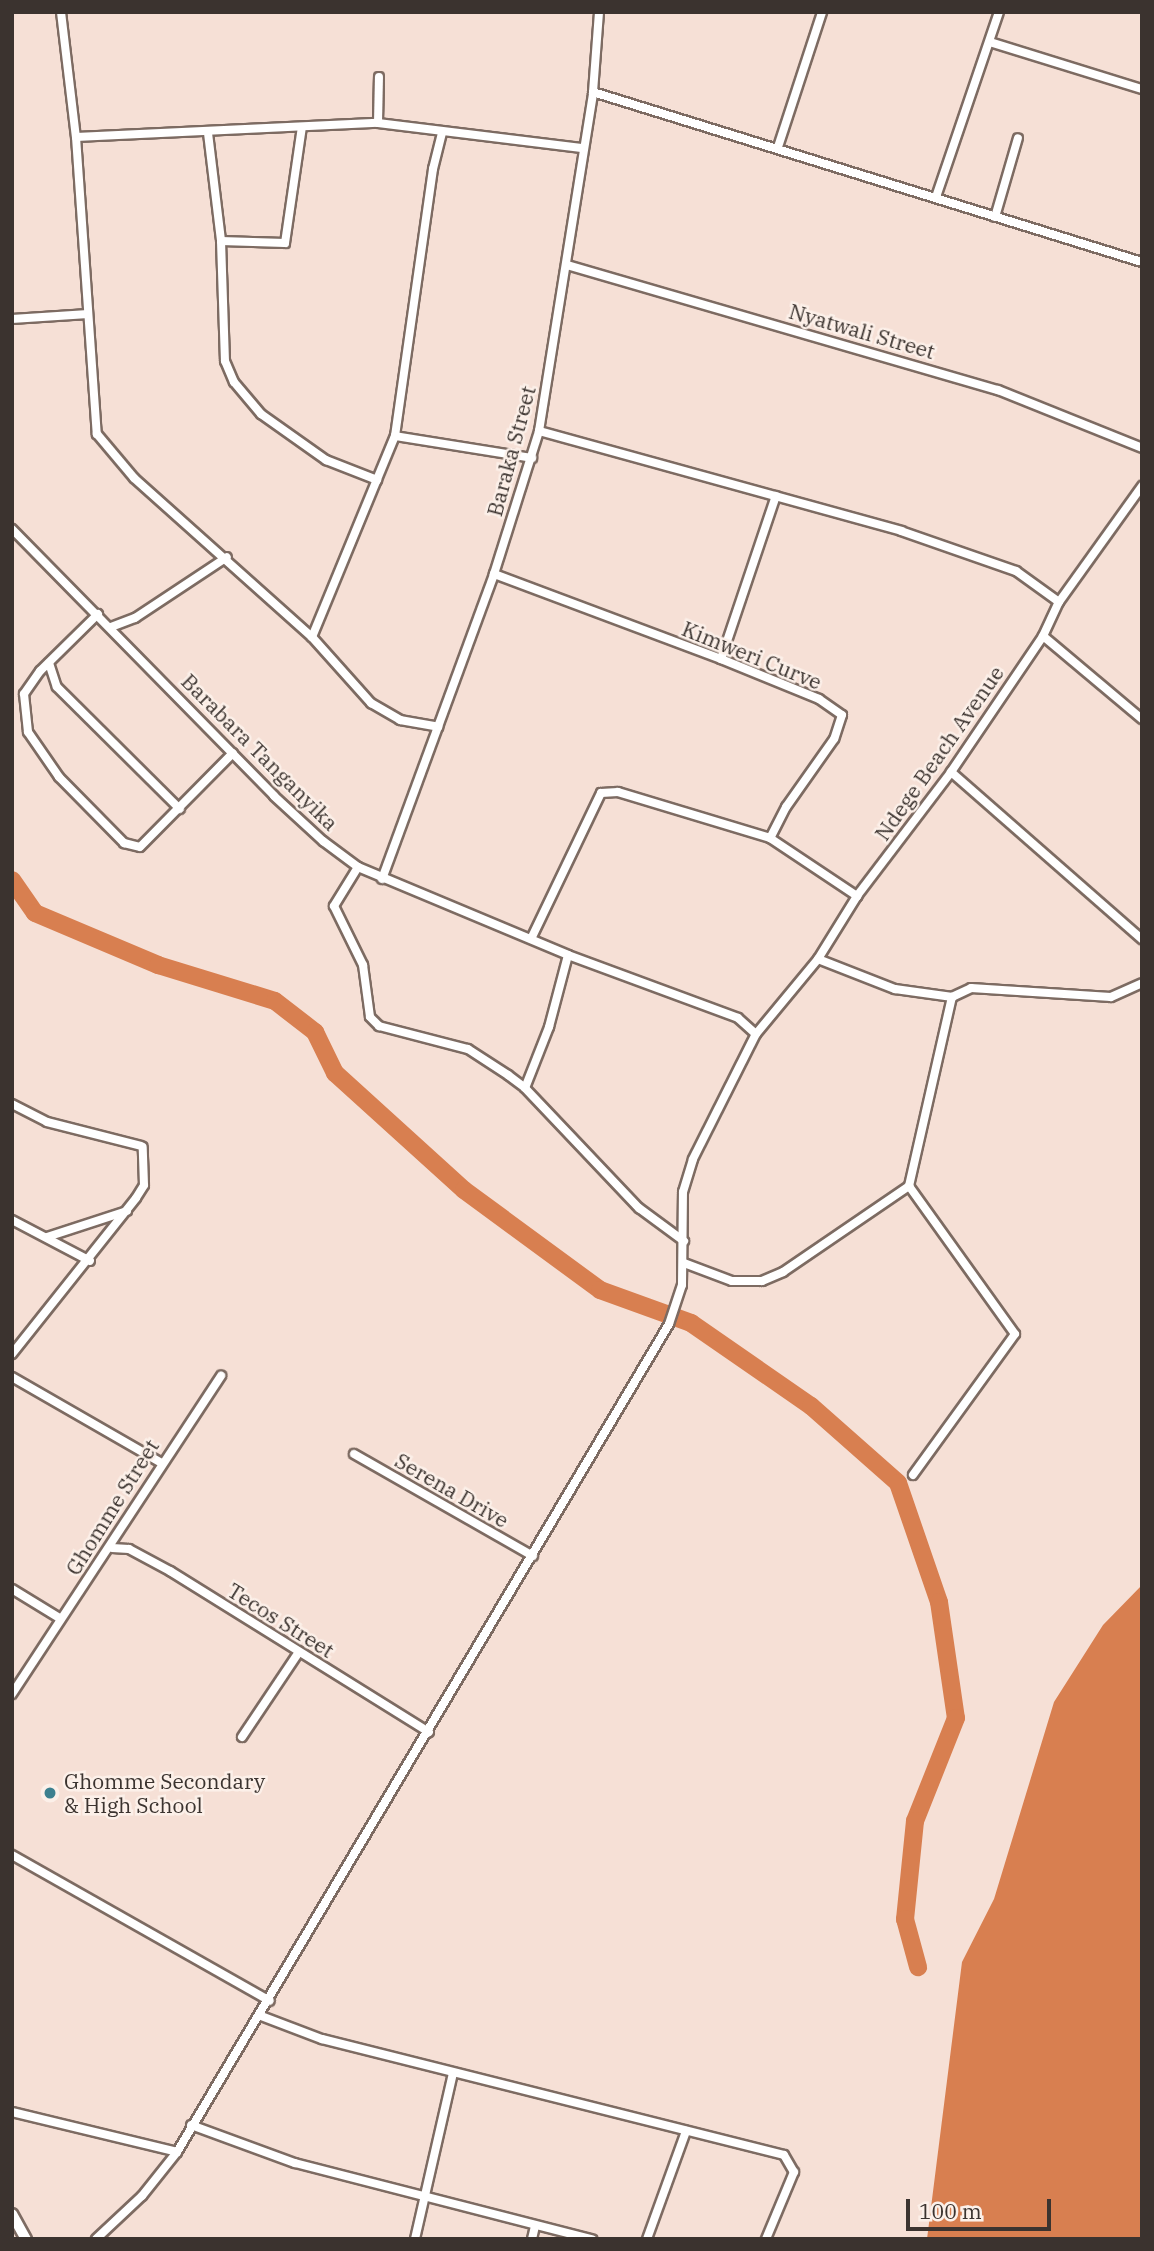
<!DOCTYPE html>
<style>
body{margin:0}
#map{position:relative;width:1154px;height:2251px;overflow:hidden;background:#f6e0d6;font-family:"IBM Plex Serif",serif}
div>[style]{position:absolute}
[style*='--x']{left:calc(var(--x)*1px);top:calc(var(--y)*1px);width:calc(var(--w)*1px);rotate:calc(var(--a)*1deg)}
.water>*{inset:0;background:#d87f50}
.river>*{height:18px;margin:-9px;padding:0 9px;transform-origin:9px;border-radius:9px;background:#d87f50}
.roads{filter:drop-shadow(2px 0 #7d6b62) drop-shadow(-2px 0 #7d6b62) drop-shadow(0 2px #7d6b62) drop-shadow(0 -2px #7d6b62)}
.street>*{height:8px;margin:-4px;padding:0 4px;transform-origin:4px;border-radius:4px;background:#fff}
.secondary>*{height:10px;margin:-5px;padding:0 5px;transform-origin:5px;border-radius:5px;background:#fff}
.dots>*{width:19px;height:19px;translate:-50% -50%;box-sizing:border-box;border:4px solid #fcf0e9;border-radius:50%}
span{translate:-50% -50%;white-space:nowrap;text-align:center;line-height:1.15;-webkit-text-stroke:5px #fcf0e9;paint-order:stroke}
.street-label{font-size:21px;color:#3b332f}
.poi-label{font-size:21px;color:#3b332f}
.left{translate:0 -50%;text-align:left}
.frame{position:absolute;inset:0;border:14px solid #3b332f;pointer-events:none}
.scale{position:absolute;left:906px;top:2199px;width:145px;height:32px;box-sizing:border-box;border:4px solid #3b332f;border-top:0;padding-left:9px;font-size:21px;line-height:24px;white-space:nowrap;color:#3b332f;-webkit-text-stroke:5px #fcf0e9;paint-order:stroke}
</style>
<div id="map">
<div class="water">
<i style="clip-path:polygon(1142px 1585px,1142px 2239px,927px 2239px,962px 1962px,994px 1899px,1054px 1702px,1103px 1625px)"></i>
</div>
<div class="river">
<i style="--x:12;--y:880;--w:40;--a:55.1"></i>
<i style="--x:35;--y:913;--w:134;--a:22.9"></i>
<i style="--x:158;--y:965;--w:122;--a:17.1"></i>
<i style="--x:275;--y:1001;--w:51;--a:37.8"></i>
<i style="--x:315;--y:1032;--w:46;--a:64"></i>
<i style="--x:335;--y:1073;--w:174;--a:42.2"></i>
<i style="--x:464;--y:1190;--w:169;--a:36.3"></i>
<i style="--x:600;--y:1290;--w:97;--a:19.9"></i>
<i style="--x:691;--y:1323;--w:146;--a:34.7"></i>
<i style="--x:811;--y:1406;--w:116;--a:41.5"></i>
<i style="--x:898;--y:1483;--w:126;--a:71"></i>
<i style="--x:939;--y:1602;--w:117;--a:81.7"></i>
<i style="--x:956;--y:1718;--w:111;--a:111.7"></i>
<i style="--x:915;--y:1821;--w:99;--a:95.8"></i>
<i style="--x:905;--y:1919;--w:50;--a:74.8"></i>
</div>
<div class="roads">
<div class="street">
<i style="--x:61;--y:12;--w:126;--a:83.2"></i>
<i style="--x:76;--y:137;--w:298;--a:86"></i>
<i style="--x:97;--y:434;--w:57;--a:49.9"></i>
<i style="--x:134;--y:478;--w:239;--a:41.8"></i>
<i style="--x:312;--y:637;--w:89;--a:48.2"></i>
<i style="--x:371;--y:703;--w:34;--a:30"></i>
<i style="--x:400;--y:720;--w:39;--a:10"></i>
<i style="--x:990;--y:42;--w:159;--a:17.2"></i>
<i style="--x:593;--y:92;--w:575;--a:17.21"></i>
<i style="--x:378;--y:123;--w:46;--a:-88.8"></i>
<i style="--x:208;--y:133;--w:109;--a:83.1"></i>
<i style="--x:221;--y:241;--w:120;--a:88.1"></i>
<i style="--x:225;--y:361;--w:23;--a:67"></i>
<i style="--x:234;--y:382;--w:42;--a:49.8"></i>
<i style="--x:261;--y:414;--w:80;--a:35.3"></i>
<i style="--x:326;--y:460;--w:55;--a:21.4"></i>
<i style="--x:76;--y:137;--w:302;--a:-2.7"></i>
<i style="--x:378;--y:123;--w:205;--a:7"></i>
<i style="--x:778;--y:147;--w:142;--a:-71.9"></i>
<i style="--x:936;--y:197;--w:195;--a:-71.2"></i>
<i style="--x:995;--y:217;--w:82;--a:-73.8"></i>
<i style="--x:221;--y:241;--w:64;--a:1.8"></i>
<i style="--x:285;--y:243;--w:117;--a:-81.7"></i>
<i style="--x:567;--y:265;--w:449;--a:16.2"></i>
<i style="--x:998;--y:390;--w:155;--a:21.9"></i>
<i style="--x:12;--y:319;--w:76;--a:-3.8"></i>
<i style="--x:539;--y:431;--w:376;--a:15.4"></i>
<i style="--x:901;--y:531;--w:122;--a:19.2"></i>
<i style="--x:1016;--y:571;--w:53;--a:35.8"></i>
<i style="--x:395;--y:436;--w:139;--a:9.1"></i>
<i style="--x:12;--y:529;--w:374;--a:45.5"></i>
<i style="--x:274;--y:796;--w:67;--a:42.6"></i>
<i style="--x:323;--y:841;--w:44;--a:36.6"></i>
<i style="--x:358;--y:867;--w:228;--a:22.7"></i>
<i style="--x:568;--y:955;--w:181;--a:20.3"></i>
<i style="--x:738;--y:1018;--w:24;--a:42"></i>
<i style="--x:494;--y:574;--w:242;--a:20.5"></i>
<i style="--x:721;--y:659;--w:106;--a:22.2"></i>
<i style="--x:819;--y:699;--w:28;--a:35"></i>
<i style="--x:842;--y:715;--w:25;--a:108"></i>
<i style="--x:834;--y:739;--w:83;--a:125.2"></i>
<i style="--x:786;--y:807;--w:35;--a:117"></i>
<i style="--x:770;--y:838;--w:105;--a:33.7"></i>
<i style="--x:98;--y:614;--w:81;--a:135.5"></i>
<i style="--x:40;--y:671;--w:28;--a:125"></i>
<i style="--x:24;--y:694;--w:38;--a:84"></i>
<i style="--x:28;--y:732;--w:55;--a:55.4"></i>
<i style="--x:59;--y:777;--w:93;--a:45.4"></i>
<i style="--x:124;--y:843;--w:16;--a:14"></i>
<i style="--x:140;--y:847;--w:132;--a:-45.3"></i>
<i style="--x:111;--y:627;--w:26;--a:-21"></i>
<i style="--x:135;--y:618;--w:110;--a:-33.5"></i>
<i style="--x:1043;--y:636;--w:129;--a:40"></i>
<i style="--x:312;--y:637;--w:217;--a:-67.6"></i>
<i style="--x:395;--y:436;--w:270;--a:-81.9"></i>
<i style="--x:433;--y:169;--w:37;--a:-76"></i>
<i style="--x:721;--y:659;--w:172;--a:-71.4"></i>
<i style="--x:49;--y:663;--w:25;--a:72"></i>
<i style="--x:57;--y:687;--w:173;--a:44.8"></i>
<i style="--x:951;--y:772;--w:254;--a:41.2"></i>
<i style="--x:358;--y:867;--w:46;--a:121.6"></i>
<i style="--x:334;--y:906;--w:66;--a:63.8"></i>
<i style="--x:363;--y:965;--w:52;--a:82.3"></i>
<i style="--x:370;--y:1017;--w:13;--a:45"></i>
<i style="--x:379;--y:1026;--w:92;--a:14.5"></i>
<i style="--x:468;--y:1049;--w:48;--a:33"></i>
<i style="--x:508;--y:1075;--w:21;--a:37"></i>
<i style="--x:525;--y:1088;--w:166;--a:46.5"></i>
<i style="--x:639;--y:1208;--w:56;--a:36.3"></i>
<i style="--x:382;--y:879;--w:325;--a:-69.8"></i>
<i style="--x:494;--y:574;--w:150;--a:-72.5"></i>
<i style="--x:539;--y:431;--w:343;--a:-80.9"></i>
<i style="--x:593;--y:92;--w:80;--a:-85.7"></i>
<i style="--x:531;--y:939;--w:162;--a:-64.4"></i>
<i style="--x:601;--y:793;--w:17;--a:-3"></i>
<i style="--x:618;--y:792;--w:159;--a:16.8"></i>
<i style="--x:818;--y:959;--w:83;--a:21.3"></i>
<i style="--x:895;--y:989;--w:58;--a:8"></i>
<i style="--x:525;--y:1088;--w:66;--a:-68.5"></i>
<i style="--x:549;--y:1027;--w:74;--a:-75.2"></i>
<i style="--x:12;--y:1104;--w:39;--a:27"></i>
<i style="--x:47;--y:1122;--w:97;--a:14.3"></i>
<i style="--x:909;--y:1186;--w:182;--a:54.4"></i>
<i style="--x:1015;--y:1334;--w:174;--a:125.9"></i>
<i style="--x:12;--y:1220;--w:88;--a:27.7"></i>
<i style="--x:47;--y:1237;--w:84;--a:-18"></i>
<i style="--x:684;--y:1263;--w:51;--a:20.6"></i>
<i style="--x:732;--y:1281;--w:30;--a:0"></i>
<i style="--x:762;--y:1281;--w:23;--a:-23"></i>
<i style="--x:783;--y:1272;--w:153;--a:-34.3"></i>
<i style="--x:909;--y:1186;--w:194;--a:-77.2"></i>
<i style="--x:952;--y:997;--w:21;--a:-25"></i>
<i style="--x:971;--y:988;--w:140;--a:3.7"></i>
<i style="--x:1111;--y:997;--w:34;--a:-24"></i>
<i style="--x:12;--y:1354;--w:199;--a:-51.5"></i>
<i style="--x:136;--y:1198;--w:15;--a:-58"></i>
<i style="--x:144;--y:1185;--w:38;--a:-92"></i>
<i style="--x:12;--y:1377;--w:171;--a:29.9"></i>
<i style="--x:354;--y:1454;--w:206;--a:29.7"></i>
<i style="--x:112;--y:1548;--w:17;--a:3"></i>
<i style="--x:129;--y:1549;--w:47;--a:28.2"></i>
<i style="--x:170;--y:1571;--w:305;--a:31.9"></i>
<i style="--x:12;--y:1589;--w:57;--a:31.5"></i>
<i style="--x:12;--y:1694;--w:381;--a:-56.7"></i>
<i style="--x:242;--y:1737;--w:102;--a:-56.2"></i>
<i style="--x:12;--y:1855;--w:296;--a:29.5"></i>
<i style="--x:261;--y:2016;--w:65;--a:20.7"></i>
<i style="--x:322;--y:2039;--w:476;--a:14.1"></i>
<i style="--x:784;--y:2155;--w:20;--a:60"></i>
<i style="--x:794;--y:2172;--w:73;--a:112.7"></i>
<i style="--x:12;--y:2112;--w:170;--a:13.6"></i>
<i style="--x:191;--y:2125;--w:111;--a:20.1"></i>
<i style="--x:295;--y:2163;--w:307;--a:14.4"></i>
<i style="--x:96;--y:2239;--w:63;--a:-43.1"></i>
<i style="--x:142;--y:2196;--w:56;--a:-51.5"></i>
<i style="--x:177;--y:2152;--w:963;--a:-59.28"></i>
<i style="--x:669;--y:1324;--w:41;--a:-71.6"></i>
<i style="--x:682;--y:1285;--w:93;--a:-89.4"></i>
<i style="--x:683;--y:1192;--w:34;--a:-73"></i>
<i style="--x:693;--y:1159;--w:140;--a:-63.3"></i>
<i style="--x:756;--y:1034;--w:97;--a:-50.4"></i>
<i style="--x:818;--y:959;--w:74;--a:-58.2"></i>
<i style="--x:857;--y:896;--w:156;--a:-52.8"></i>
<i style="--x:951;--y:772;--w:164;--a:-55.9"></i>
<i style="--x:1043;--y:636;--w:38;--a:-65"></i>
<i style="--x:1059;--y:602;--w:143;--a:-54.4"></i>
<i style="--x:415;--y:2239;--w:170;--a:-77.1"></i>
<i style="--x:532;--y:2239;--w:13;--a:-77"></i>
<i style="--x:647;--y:2239;--w:115;--a:-70.1"></i>
</div>
<div class="secondary">
<i style="--x:12;--y:2214;--w:29;--a:61"></i>
</div>
</div>
<div class="dots">
<i style="left:50px;top:1793px;background:#3c808f"></i>
</div>
<div class="street-label">
<span style="left:862px;top:331px;rotate:16deg">Nyatwali Street</span>
<span style="left:511px;top:451px;rotate:-75deg">Baraka Street</span>
<span style="left:752px;top:655px;rotate:22deg">Kimweri Curve</span>
<span style="left:260px;top:752px;rotate:45deg">Barabara Tanganyika</span>
<span style="left:939px;top:753px;rotate:-55deg">Ndege Beach Avenue</span>
<span style="left:452px;top:1490px;rotate:30deg">Serena Drive</span>
<span style="left:112px;top:1507px;rotate:-58deg">Ghomme Street</span>
<span style="left:281px;top:1620px;rotate:32deg">Tecos Street</span>
</div>
<div class="poi-label">
<span class="left" style="left:64px;top:1793px">Ghomme Secondary<br>&amp; High School</span>
</div>
<div class="frame"></div>
<div class="scale">100 m</div>
</div>
